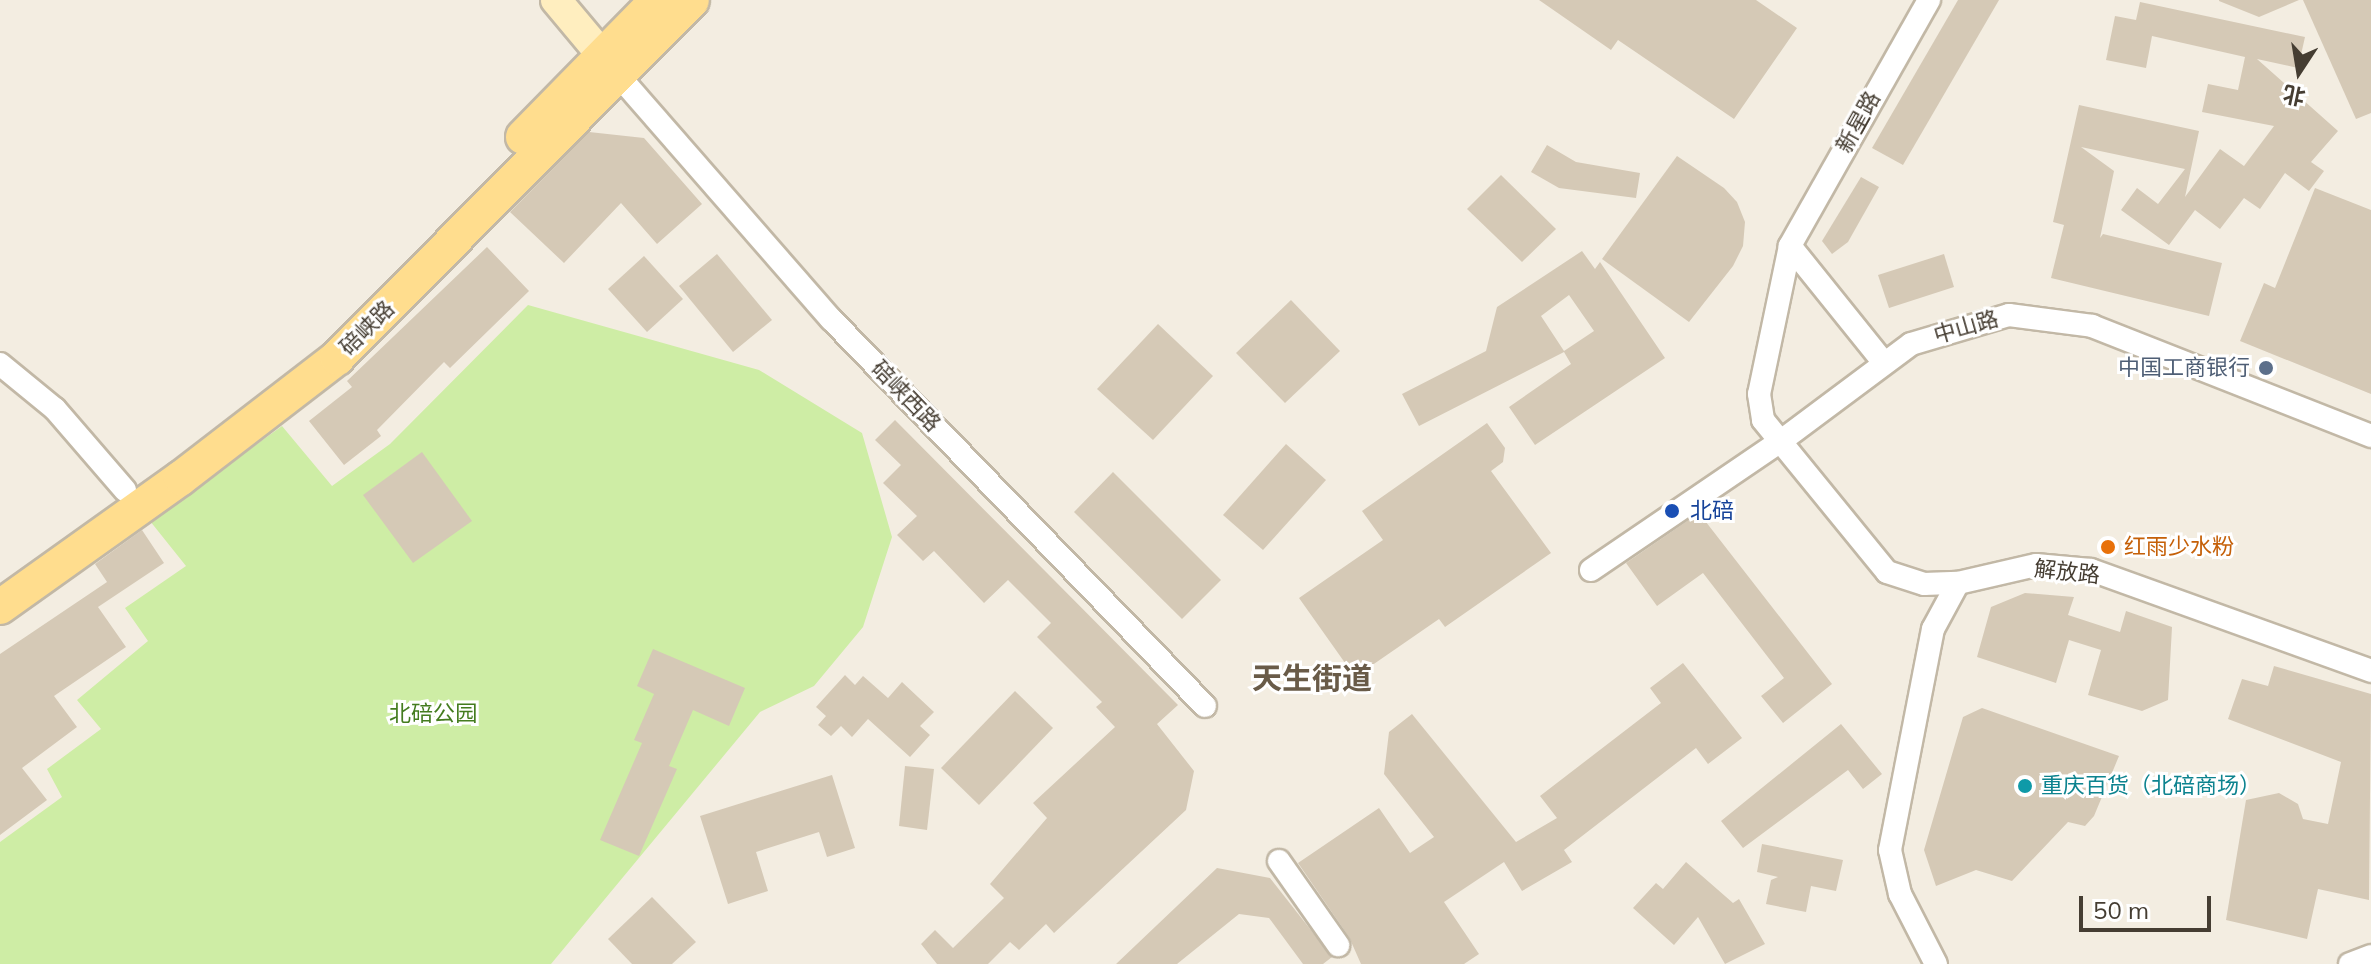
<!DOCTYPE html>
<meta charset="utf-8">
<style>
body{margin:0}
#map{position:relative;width:2371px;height:964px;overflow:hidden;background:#f3ede1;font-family:Mulish,"Noto Sans SC",sans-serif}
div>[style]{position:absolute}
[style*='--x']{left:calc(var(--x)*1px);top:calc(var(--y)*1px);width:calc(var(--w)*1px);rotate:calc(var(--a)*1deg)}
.green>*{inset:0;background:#ceeda5}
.building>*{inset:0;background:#d5c9b6}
.roads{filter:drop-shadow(2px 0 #c2b8a6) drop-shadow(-2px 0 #c2b8a6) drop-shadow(0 2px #c2b8a6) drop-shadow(0 -2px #c2b8a6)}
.street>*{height:22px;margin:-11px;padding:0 11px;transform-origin:11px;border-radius:11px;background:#fff}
.secondary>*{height:30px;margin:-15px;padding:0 15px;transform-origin:15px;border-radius:15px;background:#ffeebf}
.primary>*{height:34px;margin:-17px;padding:0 17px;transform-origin:17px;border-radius:17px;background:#ffdd8e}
.dots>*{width:22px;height:22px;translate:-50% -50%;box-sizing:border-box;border:4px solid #fff;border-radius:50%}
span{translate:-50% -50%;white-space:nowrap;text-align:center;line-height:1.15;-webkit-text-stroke:6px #fff;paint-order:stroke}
.street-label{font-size:22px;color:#453d32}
.service-label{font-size:22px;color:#4e5e75}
.right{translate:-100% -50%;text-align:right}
.transit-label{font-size:22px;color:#164399}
.left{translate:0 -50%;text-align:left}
.food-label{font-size:22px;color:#c56008}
.park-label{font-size:22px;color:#447c1f}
.culture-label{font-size:22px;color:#0d838f}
.district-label{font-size:30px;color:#695b48;font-weight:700}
.north{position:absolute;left:2259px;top:32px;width:80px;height:80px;-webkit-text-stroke:6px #fff;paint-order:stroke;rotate:192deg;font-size:22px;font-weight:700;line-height:32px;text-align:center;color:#453d32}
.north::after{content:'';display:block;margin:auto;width:28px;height:36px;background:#453d32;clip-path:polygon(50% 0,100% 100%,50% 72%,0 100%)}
.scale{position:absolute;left:2079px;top:896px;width:132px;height:36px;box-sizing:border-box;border:4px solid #453d32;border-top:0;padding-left:10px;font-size:24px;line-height:28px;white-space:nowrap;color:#453d32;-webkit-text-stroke:6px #fff;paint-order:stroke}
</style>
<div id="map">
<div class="green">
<i style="clip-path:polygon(528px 305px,759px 370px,862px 433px,892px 537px,863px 627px,814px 686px,760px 712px,551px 964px,0 964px,0 842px,62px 797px,47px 769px,101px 729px,77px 700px,148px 641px,125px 608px,186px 566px,150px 521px,282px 426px,332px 486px,390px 444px)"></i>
</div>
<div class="building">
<i style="clip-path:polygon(1539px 0,1756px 0,1797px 28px,1734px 119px,1618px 40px,1611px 50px)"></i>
<i style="clip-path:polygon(1958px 0,1999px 0,1903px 165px,1872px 148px)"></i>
<i style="clip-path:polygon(2299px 0,2259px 17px,2219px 1px,2219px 0)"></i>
<i style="clip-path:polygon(2303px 0,2371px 0,2371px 113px,2356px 119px)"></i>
<i style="clip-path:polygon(2140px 2px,2305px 37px,2298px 68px,2257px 59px,2338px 131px,2311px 162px,2324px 171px,2309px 191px,2285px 173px,2260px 209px,2244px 198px,2220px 229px,2195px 210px,2169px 245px,2121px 210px,2137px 188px,2158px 204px,2185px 169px,2081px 147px,2114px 171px,2100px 238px,2103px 234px,2222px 263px,2209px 316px,2051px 278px,2064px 225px,2053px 222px,2079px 105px,2199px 131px,2185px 197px,2220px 149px,2244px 166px,2274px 126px,2202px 112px,2208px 84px,2238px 90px,2245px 57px,2152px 36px,2146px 68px,2106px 60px,2115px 16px,2136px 20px)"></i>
<i style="clip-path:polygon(589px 132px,644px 138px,702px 204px,657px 244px,621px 203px,564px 263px,510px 212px)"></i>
<i style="clip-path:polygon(1547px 145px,1576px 162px,1640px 173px,1636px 198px,1559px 188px,1531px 172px)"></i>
<i style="clip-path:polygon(1677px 156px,1724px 188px,1737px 202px,1745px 222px,1743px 246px,1733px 266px,1689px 322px,1602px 259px)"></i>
<i style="clip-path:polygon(1501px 175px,1556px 229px,1522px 262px,1467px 209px)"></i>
<i style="clip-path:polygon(1861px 177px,1879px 187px,1848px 242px,1832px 254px,1822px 241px)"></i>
<i style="clip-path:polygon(2315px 188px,2371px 210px,2371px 394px,2240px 341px,2264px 283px,2275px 288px)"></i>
<i style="clip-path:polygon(487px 247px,529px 291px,450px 368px,444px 362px,377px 430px,381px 436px,344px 465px,309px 421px,352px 387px,347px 381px)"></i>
<i style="clip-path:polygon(evenodd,1582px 251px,1595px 269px,1600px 262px,1665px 358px,1535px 445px,1509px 407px,1571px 364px,1564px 352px,1419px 426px,1402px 394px,1486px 351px,1497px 307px,1582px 251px,1569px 295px,1594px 331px,1564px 351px,1541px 316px,1569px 295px)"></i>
<i style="clip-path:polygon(717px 254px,772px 320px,733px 352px,679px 286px)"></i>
<i style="clip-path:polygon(1944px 254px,1954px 287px,1889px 308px,1878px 275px)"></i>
<i style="clip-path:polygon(644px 256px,683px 299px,647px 332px,608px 289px)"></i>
<i style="clip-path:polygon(1291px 300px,1340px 351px,1285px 403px,1236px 353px)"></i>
<i style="clip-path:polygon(1158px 324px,1213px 376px,1153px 440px,1097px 389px)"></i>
<i style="clip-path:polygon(895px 420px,1178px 705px,1157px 724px,1194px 771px,1186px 810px,1054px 933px,1046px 924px,1019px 950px,1010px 942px,988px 964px,937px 964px,921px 944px,935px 930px,953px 948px,1004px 898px,990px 884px,1047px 818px,1033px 803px,1115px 727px,1096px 707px,1102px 702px,1037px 637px,1051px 623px,1008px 580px,984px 603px,934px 551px,923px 561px,897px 535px,917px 516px,883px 483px,901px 465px,875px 440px)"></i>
<i style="clip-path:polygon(1487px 423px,1505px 448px,1503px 462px,1491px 471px,1551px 553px,1445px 627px,1439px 619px,1355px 677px,1299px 598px,1383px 540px,1362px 511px)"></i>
<i style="clip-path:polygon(1286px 444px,1326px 480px,1263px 550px,1223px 515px)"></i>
<i style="clip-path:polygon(422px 452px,472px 521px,413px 563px,363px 495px)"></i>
<i style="clip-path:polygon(1113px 472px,1221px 580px,1182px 619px,1074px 512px)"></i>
<i style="clip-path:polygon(1699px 513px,1832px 684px,1783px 723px,1761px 696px,1784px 678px,1703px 573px,1657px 606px,1626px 563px)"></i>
<i style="clip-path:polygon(142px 530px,164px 563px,98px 607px,126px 647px,54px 696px,77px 727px,22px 768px,47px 800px,0 835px,0 654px,107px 582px,95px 564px)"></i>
<i style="clip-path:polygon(2025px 593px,2074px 597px,2068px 615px,2120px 632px,2126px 611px,2172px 627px,2168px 700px,2142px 711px,2088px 695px,2101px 650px,2069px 640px,2056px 683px,1977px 657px,1991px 607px)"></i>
<i style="clip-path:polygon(653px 649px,745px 688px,729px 726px,693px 710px,669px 766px,677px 769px,639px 856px,600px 840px,642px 743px,634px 740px,654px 694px,637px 686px)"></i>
<i style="clip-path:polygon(1683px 663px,1742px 738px,1708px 764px,1696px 748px,1564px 850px,1572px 862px,1522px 891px,1504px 862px,1444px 902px,1479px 954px,1464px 964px,1361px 964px,1349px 937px,1298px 863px,1379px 808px,1410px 853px,1434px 837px,1384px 774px,1389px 732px,1412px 714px,1516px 842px,1557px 818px,1540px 796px,1661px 703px,1650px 688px)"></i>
<i style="clip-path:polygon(2274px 666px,2371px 694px,2369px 900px,2318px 889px,2307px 939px,2226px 920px,2246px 800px,2279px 793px,2298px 804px,2303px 819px,2328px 824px,2341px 762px,2228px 719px,2242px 679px,2268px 686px)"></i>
<i style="clip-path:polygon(845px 675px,855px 685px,863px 676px,888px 698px,902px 682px,934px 712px,920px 726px,930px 735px,910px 757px,868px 719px,852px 737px,841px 726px,831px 736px,818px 725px,826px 716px,816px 707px)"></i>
<i style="clip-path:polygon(1015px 691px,1053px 728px,979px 805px,941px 768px)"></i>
<i style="clip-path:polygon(1982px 708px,2119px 756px,2094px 816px,2085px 826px,2068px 822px,2012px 881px,1976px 870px,1936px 886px,1924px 850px,1963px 717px)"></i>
<i style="clip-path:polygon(1841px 724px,1882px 774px,1863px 789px,1848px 770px,1743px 848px,1721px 821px)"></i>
<i style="clip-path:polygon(905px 766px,934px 769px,927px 830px,899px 826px)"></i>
<i style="clip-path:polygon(832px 775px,855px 848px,827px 857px,819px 832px,756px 852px,768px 891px,728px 904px,700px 816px)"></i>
<i style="clip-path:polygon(1762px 844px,1843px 860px,1836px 891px,1811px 886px,1806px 912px,1766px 904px,1771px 880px,1778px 877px,1757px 872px)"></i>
<i style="clip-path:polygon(1686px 862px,1733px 903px,1739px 899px,1765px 944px,1725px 964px,1698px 917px,1674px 945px,1633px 908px,1656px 883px,1663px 889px)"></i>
<i style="clip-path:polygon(1217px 868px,1270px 878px,1332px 957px,1323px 964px,1303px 964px,1269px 918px,1239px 914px,1177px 964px,1116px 964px)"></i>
<i style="clip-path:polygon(652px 897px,696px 942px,672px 964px,632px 964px,608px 939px)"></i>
</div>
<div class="roads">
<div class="street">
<i style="--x:1929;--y:0;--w:283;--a:119.5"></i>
<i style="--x:1790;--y:246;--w:151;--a:101.8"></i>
<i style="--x:1759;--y:394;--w:26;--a:81"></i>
<i style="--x:1763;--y:420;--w:196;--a:50.8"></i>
<i style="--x:1887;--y:572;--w:39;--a:18"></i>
<i style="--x:1924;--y:584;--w:34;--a:-2"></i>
<i style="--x:618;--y:75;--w:324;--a:48.9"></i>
<i style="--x:831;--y:319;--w:538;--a:45.98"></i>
<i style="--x:1790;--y:246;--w:150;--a:51.2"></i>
<i style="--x:0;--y:364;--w:71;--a:39.3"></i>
<i style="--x:55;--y:409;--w:107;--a:49.2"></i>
<i style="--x:1591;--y:570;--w:230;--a:-34.2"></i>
<i style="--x:1781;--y:441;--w:162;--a:-36.7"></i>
<i style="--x:1911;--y:344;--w:102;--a:-16.5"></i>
<i style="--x:2009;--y:315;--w:84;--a:7.5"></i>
<i style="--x:2092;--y:326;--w:300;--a:21.5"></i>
<i style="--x:1279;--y:861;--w:103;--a:54.9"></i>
<i style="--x:1936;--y:964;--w:79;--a:-117.2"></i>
<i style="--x:1900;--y:894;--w:45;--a:-102.8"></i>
<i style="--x:1890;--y:850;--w:225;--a:-79"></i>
<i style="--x:1933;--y:629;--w:52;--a:-61.5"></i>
<i style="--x:1958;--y:583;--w:80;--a:-13"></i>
<i style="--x:2036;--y:565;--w:55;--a:5.2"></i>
<i style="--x:2091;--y:570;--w:298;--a:19.8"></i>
<i style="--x:2350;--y:964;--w:22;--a:-21"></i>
</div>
<div class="secondary">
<i style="--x:556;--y:0;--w:95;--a:50.1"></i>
</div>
<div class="primary">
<i style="--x:523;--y:137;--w:192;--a:-45.6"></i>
<i style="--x:0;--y:607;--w:222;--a:-35.5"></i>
<i style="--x:181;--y:478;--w:197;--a:-37.6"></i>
<i style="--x:337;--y:358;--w:504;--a:-45.24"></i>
</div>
</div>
<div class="dots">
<i style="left:2266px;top:368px;background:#5c6f8a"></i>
<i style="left:1672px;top:511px;background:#1a4fb4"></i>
<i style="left:2108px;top:547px;background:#e8710a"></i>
<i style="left:2025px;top:786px;background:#0f9aa8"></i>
</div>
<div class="street-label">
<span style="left:1858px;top:122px;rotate:-61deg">新星路</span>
<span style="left:1966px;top:327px;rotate:-16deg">中山路</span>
<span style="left:367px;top:328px;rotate:-45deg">碚峡路</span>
<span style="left:906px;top:396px;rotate:46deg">碚峡西路</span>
<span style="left:2067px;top:572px;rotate:6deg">解放路</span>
</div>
<div class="service-label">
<span class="right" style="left:2250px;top:368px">中国工商银行</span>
</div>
<div class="transit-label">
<span class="left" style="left:1690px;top:511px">北碚</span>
</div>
<div class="food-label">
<span class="left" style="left:2124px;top:547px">红雨少水粉</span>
</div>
<div class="park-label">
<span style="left:433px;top:714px">北碚公园</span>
</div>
<div class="culture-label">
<span class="left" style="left:2041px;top:786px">重庆百货（北碚商场）</span>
</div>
<div class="district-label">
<span style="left:1312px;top:678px">天生街道</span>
</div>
<div class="north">北</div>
<div class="scale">50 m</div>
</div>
